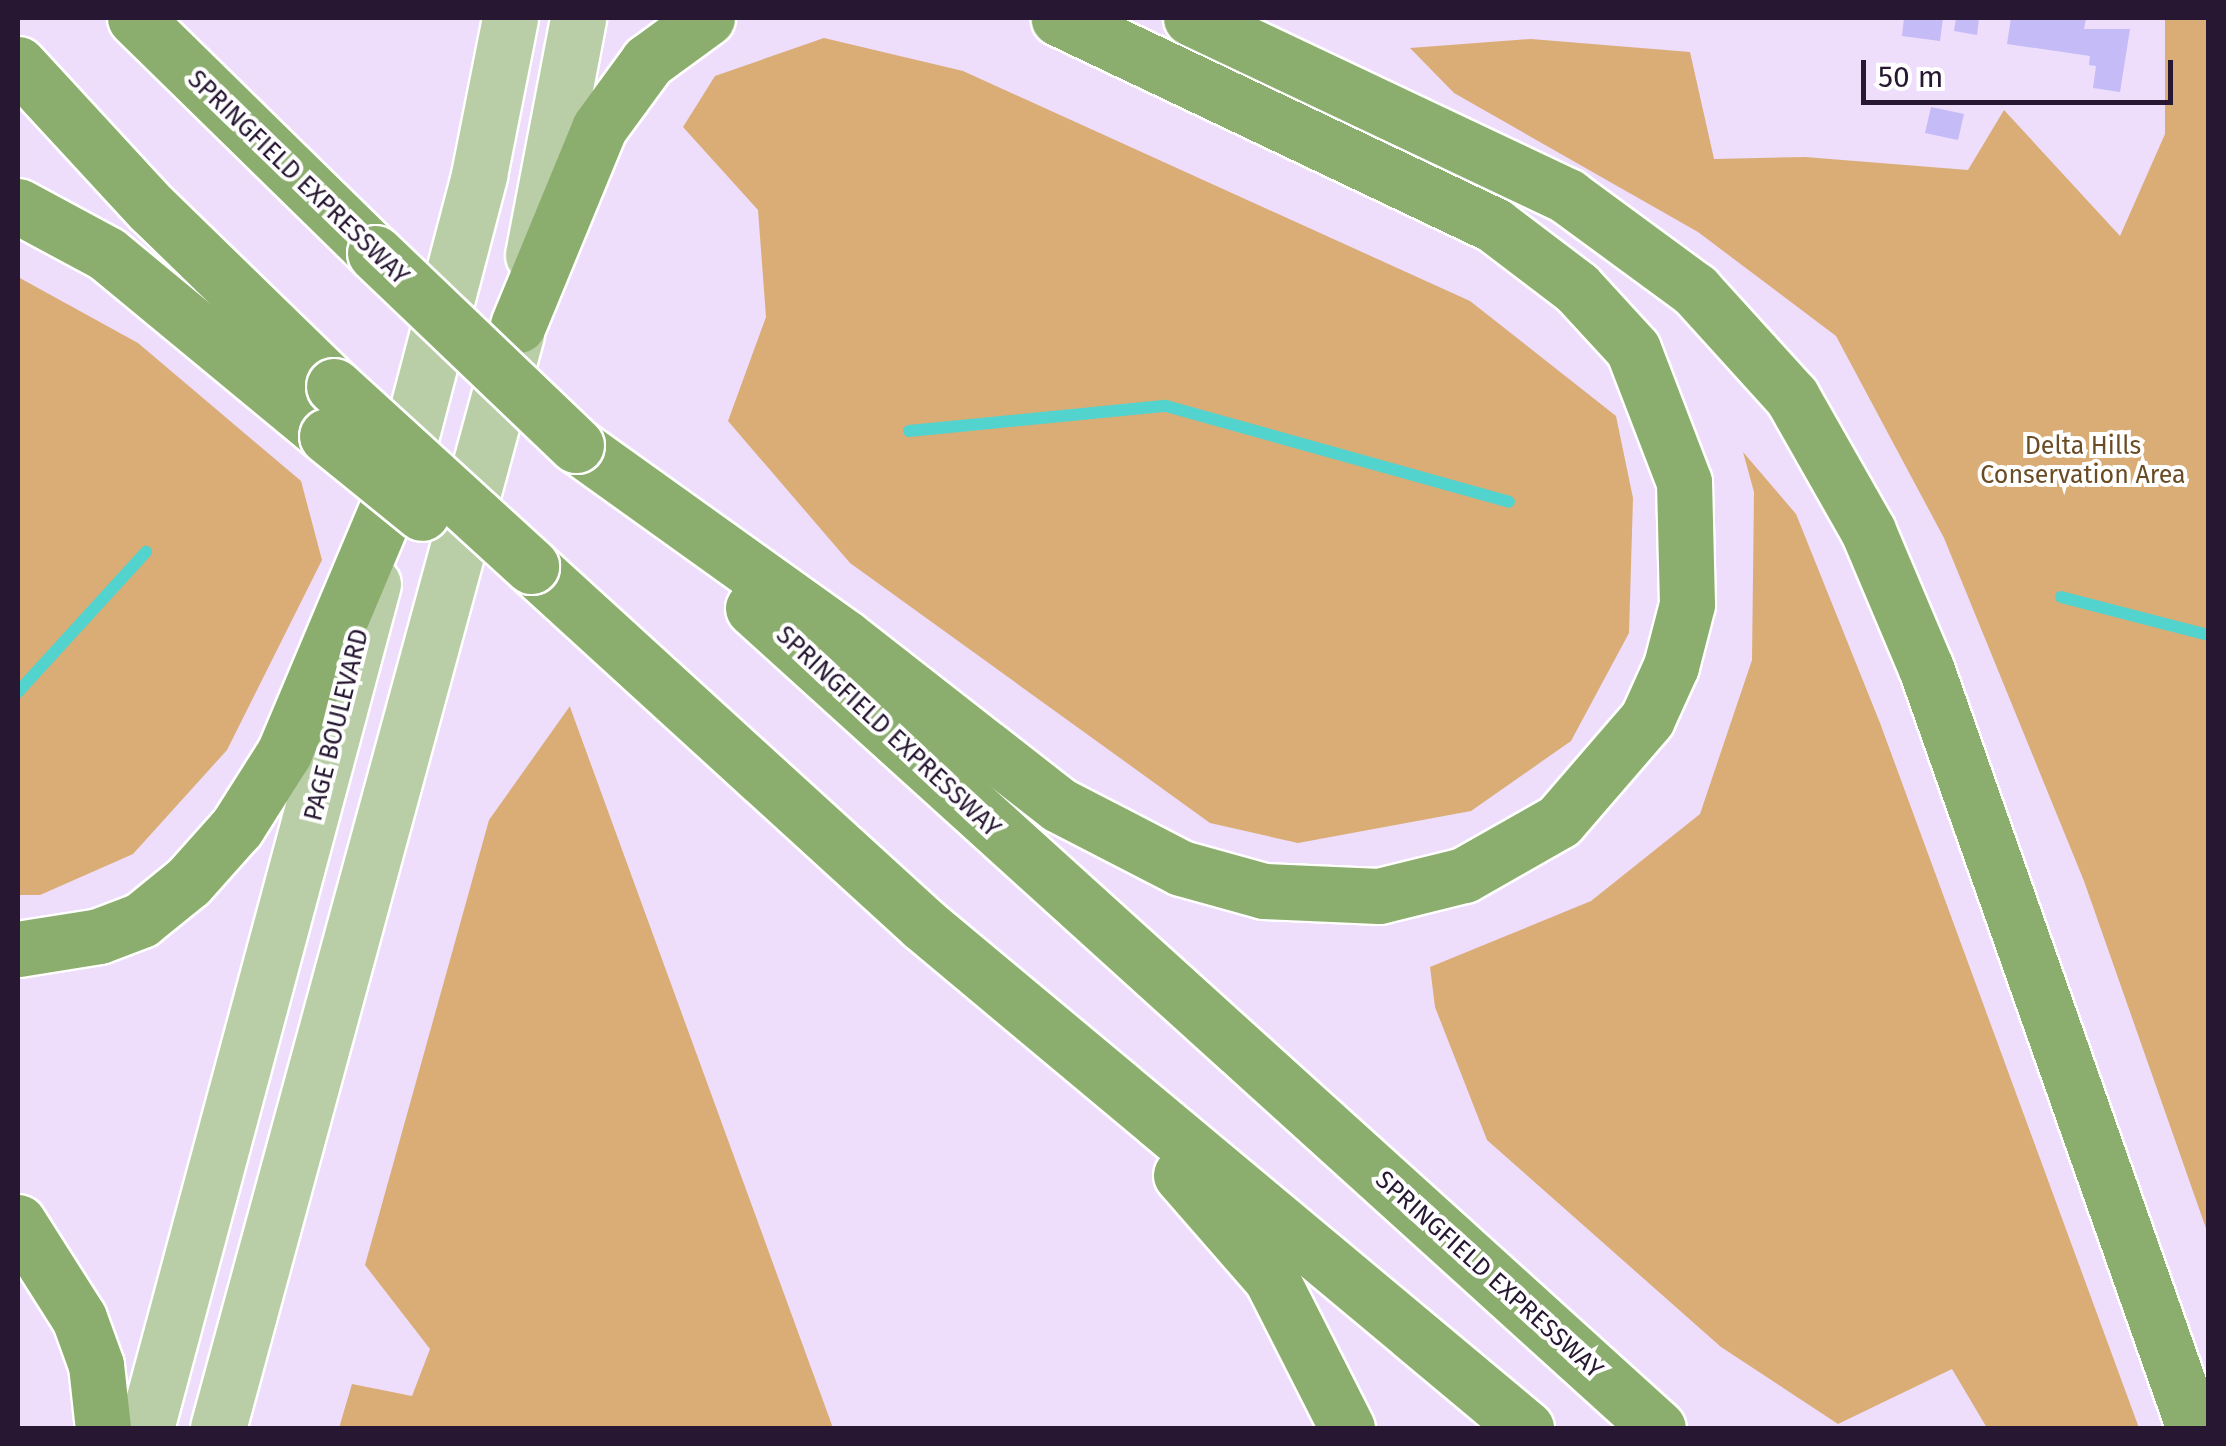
<!DOCTYPE html>
<style>
body{margin:0}
#map{position:relative;width:2226px;height:1446px;overflow:hidden;background:#eeddfb;font-family:"Fira Sans",sans-serif}
div>[style]{position:absolute}
[style*='--x']{left:calc(var(--x)*1px);top:calc(var(--y)*1px);width:calc(var(--w)*1px);rotate:calc(var(--a)*1deg)}
.green>*{inset:0;background:#daad76}
.stream>*{height:12px;margin:-6px;padding:0 6px;transform-origin:6px;border-radius:6px;background:#52d3ce}
.building>*{inset:0;background:#c4bbf7}
.roads{filter:drop-shadow(2px 0 #fff) drop-shadow(-2px 0 #fff) drop-shadow(0 2px #fff) drop-shadow(0 -2px #fff)}
.primary>*{height:55px;margin:-27.5px;padding:0 27.5px;transform-origin:27.5px;border-radius:27.5px;background:#b9cea7}
.motorway>*{height:55px;margin:-27.5px;padding:0 27.5px;transform-origin:27.5px;border-radius:27.5px;background:#8bad6d}
.bridges{filter:drop-shadow(2px 0 #fff) drop-shadow(-2px 0 #fff) drop-shadow(0 2px #fff) drop-shadow(0 -2px #fff)}
.motorway-bridge>*{height:55px;margin:-27.5px;padding:0 27.5px;transform-origin:27.5px;border-radius:27.5px;background:#8bad6d}
span{translate:-50% -50%;white-space:nowrap;text-align:center;line-height:1.15;-webkit-text-stroke:8px #fff;paint-order:stroke}
.street-label{font-size:25px;color:#271732}
.park-label{font-size:25px;color:#694b24}
.frame{position:absolute;inset:0;border:20px solid #271732;pointer-events:none}
.scale{position:absolute;left:1861px;top:60px;width:312px;height:45px;box-sizing:border-box;border:5px solid #271732;border-top:0;padding-left:12px;font-size:30px;line-height:35px;white-space:nowrap;color:#271732;-webkit-text-stroke:8px #fff;paint-order:stroke}
</style>
<div id="map">
<div class="green">
<i style="clip-path:polygon(2165px 18px,2208px 18px,2208px 1234px,2084px 881px,1944px 538px,1836px 336px,1698px 232px,1454px 93px,1410px 48px,1531px 39px,1690px 52px,1714px 159px,1805px 157px,1968px 170px,2004px 110px,2120px 236px,2165px 134px)"></i>
<i style="clip-path:polygon(824px 38px,963px 71px,1470px 301px,1616px 416px,1633px 498px,1629px 633px,1571px 741px,1471px 811px,1298px 843px,1210px 823px,850px 563px,728px 421px,766px 317px,758px 210px,683px 127px,715px 76px)"></i>
<i style="clip-path:polygon(18px 277px,138px 343px,301px 481px,322px 560px,227px 750px,133px 854px,40px 895px,18px 895px)"></i>
<i style="clip-path:polygon(1743px 452px,1796px 514px,1880px 723px,2139px 1428px,1987px 1428px,1952px 1369px,1838px 1424px,1721px 1347px,1487px 1140px,1435px 1007px,1430px 967px,1591px 901px,1700px 814px,1752px 660px,1754px 492px)"></i>
<i style="clip-path:polygon(570px 706px,570px 707px,833px 1428px,339px 1428px,352px 1384px,412px 1396px,430px 1349px,365px 1265px,489px 820px)"></i>
</div>
<div class="stream">
<i style="--x:909;--y:431;--w:258;--a:-5.6"></i>
<i style="--x:1166;--y:406;--w:356;--a:15.6"></i>
<i style="--x:2061;--y:597;--w:152;--a:14.5"></i>
<i style="--x:18;--y:692;--w:190;--a:-47.6"></i>
</div>
<div class="building">
<i style="clip-path:polygon(1904px 18px,1943px 18px,1940px 41px,1902px 36px)"></i>
<i style="clip-path:polygon(1956px 18px,1979px 18px,1977px 35px,1954px 31px)"></i>
<i style="clip-path:polygon(2011px 18px,2086px 18px,2084px 29px,2130px 29px,2120px 92px,2093px 88px,2096px 66px,2089px 65px,2090px 56px,2007px 44px)"></i>
<i style="clip-path:polygon(1931px 107px,1964px 114px,1958px 140px,1925px 133px)"></i>
</div>
<div class="roads">
<div class="primary">
<i style="--x:533;--y:255;--w:241;--a:-79.2"></i>
<i style="--x:395;--y:496;--w:332;--a:-75.3"></i>
<i style="--x:479;--y:175;--w:160;--a:-78.8"></i>
<i style="--x:146;--y:1428;--w:874;--a:-74.95"></i>
<i style="--x:218;--y:1428;--w:1134;--a:-74.76"></i>
</div>
<div class="motorway">
<i style="--x:135;--y:18;--w:336;--a:44.4"></i>
<i style="--x:1191;--y:18;--w:416;--a:25.3"></i>
<i style="--x:1567;--y:196;--w:159;--a:36.3"></i>
<i style="--x:1695;--y:290;--w:144;--a:47.8"></i>
<i style="--x:1792;--y:397;--w:154;--a:60.4"></i>
<i style="--x:1868;--y:531;--w:149;--a:67.1"></i>
<i style="--x:1926;--y:668;--w:806;--a:70.58"></i>
<i style="--x:18;--y:64;--w:196;--a:47.3"></i>
<i style="--x:151;--y:208;--w:255;--a:44.2"></i>
<i style="--x:18;--y:206;--w:101;--a:28.3"></i>
<i style="--x:107;--y:254;--w:286;--a:39.6"></i>
<i style="--x:518;--y:325;--w:213;--a:-67.6"></i>
<i style="--x:599;--y:128;--w:83;--a:-53.8"></i>
<i style="--x:648;--y:61;--w:73;--a:-36.1"></i>
<i style="--x:576;--y:445;--w:330;--a:35.6"></i>
<i style="--x:844;--y:637;--w:273;--a:38"></i>
<i style="--x:1059;--y:805;--w:137;--a:27.3"></i>
<i style="--x:1181;--y:868;--w:86;--a:15.5"></i>
<i style="--x:1264;--y:891;--w:115;--a:2.5"></i>
<i style="--x:1379;--y:896;--w:88;--a:-13.9"></i>
<i style="--x:1464;--y:875;--w:109;--a:-29.6"></i>
<i style="--x:1559;--y:821;--w:135;--a:-49.2"></i>
<i style="--x:1647;--y:719;--w:58;--a:-65.6"></i>
<i style="--x:1671;--y:666;--w:64;--a:-75.5"></i>
<i style="--x:1687;--y:604;--w:122;--a:-91.4"></i>
<i style="--x:1684;--y:482;--w:142;--a:-111"></i>
<i style="--x:1633;--y:349;--w:83;--a:-132.6"></i>
<i style="--x:1577;--y:288;--w:104;--a:-142.8"></i>
<i style="--x:1494;--y:225;--w:482;--a:-154.6"></i>
<i style="--x:531;--y:566;--w:531;--a:42.4"></i>
<i style="--x:923;--y:924;--w:786;--a:39.89"></i>
<i style="--x:753;--y:608;--w:1221;--a:42.18"></i>
<i style="--x:18;--y:949;--w:82;--a:-9.1"></i>
<i style="--x:99;--y:936;--w:45;--a:-20.9"></i>
<i style="--x:141;--y:920;--w:60;--a:-39"></i>
<i style="--x:188;--y:882;--w:74;--a:-48.3"></i>
<i style="--x:237;--y:827;--w:88;--a:-57.6"></i>
<i style="--x:284;--y:753;--w:296;--a:-67.2"></i>
<i style="--x:1181;--y:1175;--w:137;--a:48.9"></i>
<i style="--x:1271;--y:1278;--w:168;--a:63.1"></i>
<i style="--x:18;--y:1222;--w:114;--a:57.6"></i>
<i style="--x:79;--y:1318;--w:50;--a:70.1"></i>
<i style="--x:96;--y:1365;--w:63;--a:83.7"></i>
</div>
</div>
<div class="bridges">
<div class="motorway-bridge">
<i style="--x:375;--y:253;--w:278;--a:43.7"></i>
<i style="--x:334;--y:386;--w:267;--a:42.4"></i>
<i style="--x:327;--y:436;--w:122;--a:39"></i>
</div>
</div>
<div class="street-label">
<span style="left:298px;top:178px;rotate:44deg">SPRINGFIELD EXPRESSWAY</span>
<span style="left:337px;top:725px;rotate:-76deg">PAGE BOULEVARD</span>
<span style="left:888px;top:732px;rotate:43deg">SPRINGFIELD EXPRESSWAY</span>
<span style="left:1489px;top:1275px;rotate:42deg">SPRINGFIELD EXPRESSWAY</span>
</div>
<div class="park-label">
<span style="left:2083px;top:461px">Delta Hills<br>Conservation Area</span>
</div>
<div class="frame"></div>
<div class="scale">50 m</div>
</div>
